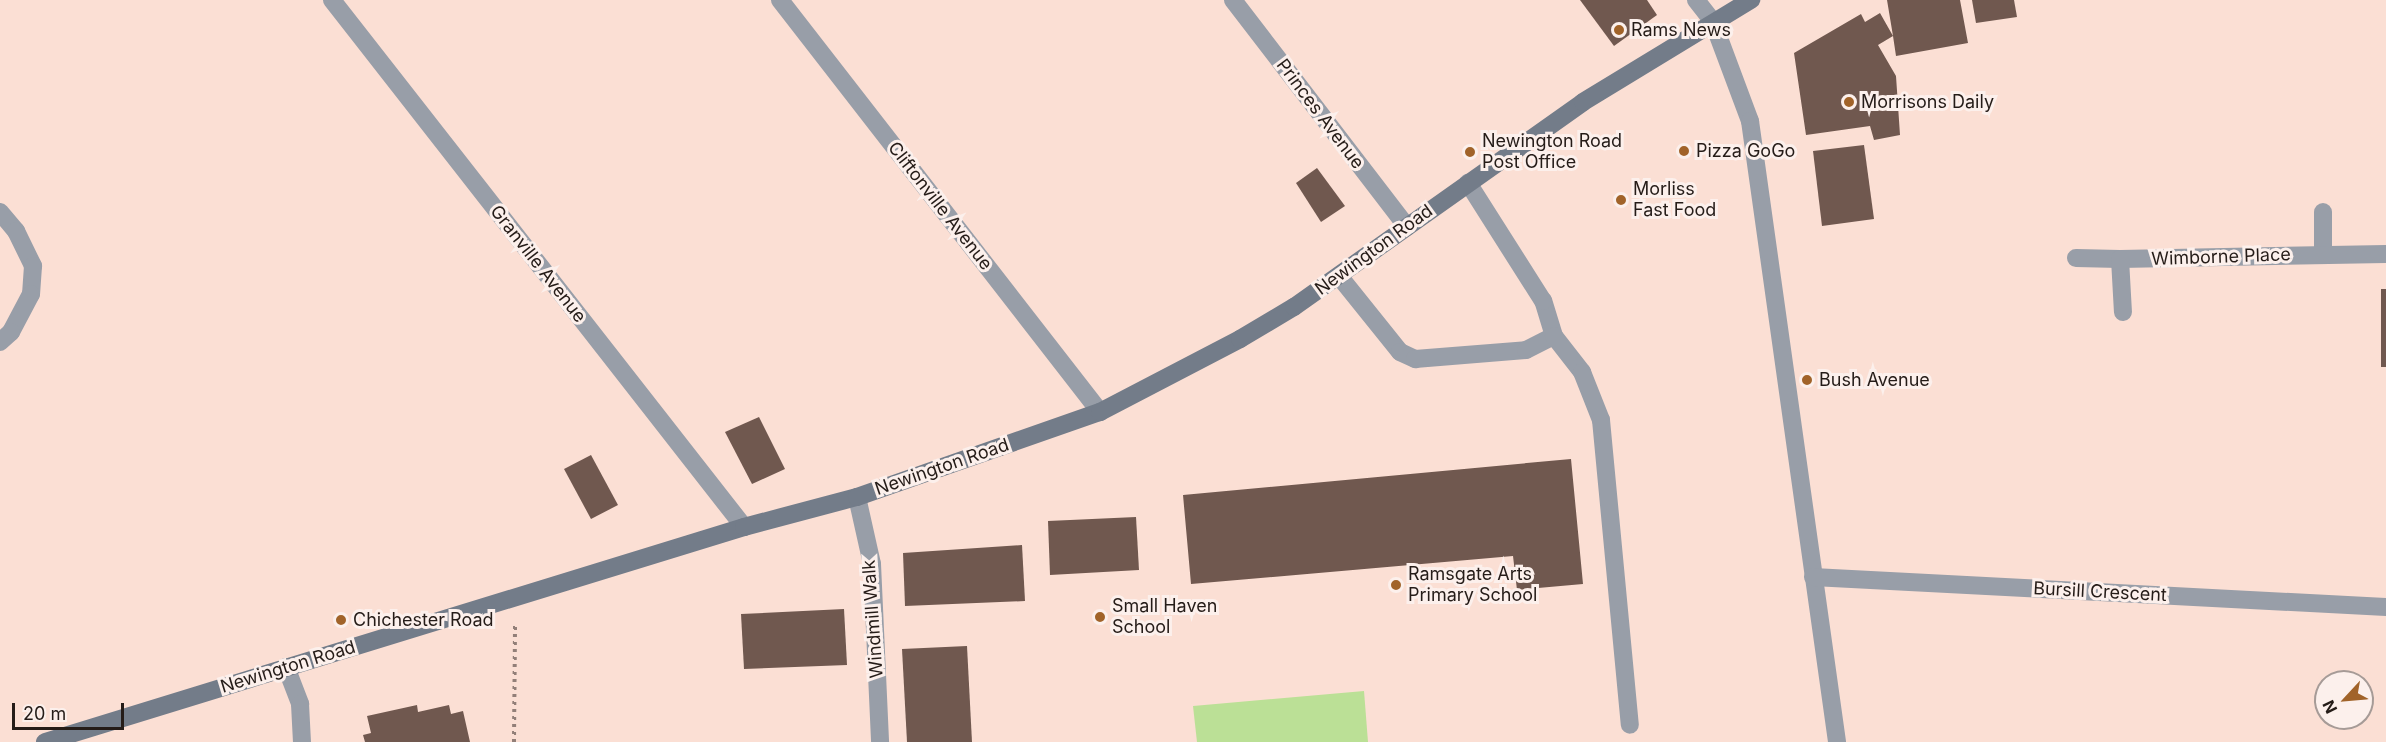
<!DOCTYPE html>
<style>
body{margin:0}
#map{position:relative;width:2386px;height:742px;overflow:hidden;background:#fbdfd4;font-family:Inter,sans-serif}
div>[style]{position:absolute}
[style*='--x']{left:calc(var(--x)*1px);top:calc(var(--y)*1px);width:calc(var(--w)*1px);rotate:calc(var(--a)*1deg)}
.green>*{inset:0;background:#bbe096}
.building>*{inset:0;background:#70584f}
.path>*{height:4px;margin-top:-2px;transform-origin:0;background:repeating-linear-gradient(90deg,#927f78 0 3px,transparent 0 7.5px)}
.lane>*{height:18px;margin:-9px;padding:0 9px;transform-origin:9px;border-radius:9px;background:#989ea8}
.street>*{height:18px;margin:-9px;padding:0 9px;transform-origin:9px;border-radius:9px;background:#989ea8}
.secondary>*{height:18px;margin:-9px;padding:0 9px;transform-origin:9px;border-radius:9px;background:#737c89}
.dots>*{width:16px;height:16px;translate:-50% -50%;box-sizing:border-box;border:3px solid #fcf0ec;border-radius:50%}
span{translate:-50% -50%;white-space:nowrap;text-align:center;line-height:1.15;-webkit-text-stroke:6px #fcf0ec;paint-order:stroke}
.poi-label{font-size:18px;color:#251c18}
.left{translate:0 -50%;text-align:left}
.street-label{font-size:18px;color:#251c18}
.north{position:absolute;left:2314px;top:670px;width:60px;height:60px;box-sizing:border-box;background:#fcf0ec;border:2px solid #a69b97;border-radius:50%;rotate:244deg;font-size:16px;font-weight:700;line-height:24px;text-align:center;color:#251c18}
.north::after{content:'';display:block;margin:auto;width:21px;height:27px;background:#a16329;clip-path:polygon(50% 0,100% 100%,50% 72%,0 100%)}
.scale{position:absolute;left:12px;top:703px;width:112px;height:27px;box-sizing:border-box;border:3px solid #251c18;border-top:0;padding-left:8px;font-size:18px;line-height:21px;white-space:nowrap;color:#251c18;-webkit-text-stroke:4px #fcf0ec;paint-order:stroke}
</style>
<div id="map">
<div class="green">
<i style="clip-path:polygon(1364px 691px,1368px 742px,1197px 742px,1193px 706px)"></i>
</div>
<div class="building">
<i style="clip-path:polygon(1580px 0,1647px 0,1657px 15px,1614px 46px)"></i>
<i style="clip-path:polygon(1887px 0,1960px 0,1968px 43px,1896px 56px,1893px 36px,1878px 45px,1896px 76px,1900px 135px,1874px 140px,1870px 126px,1806px 135px,1794px 53px,1861px 14px,1865px 22px,1880px 13px,1893px 36px)"></i>
<i style="clip-path:polygon(1972px 0,2014px 0,2017px 17px,1976px 23px)"></i>
<i style="clip-path:polygon(1864px 145px,1874px 219px,1822px 226px,1813px 151px)"></i>
<i style="clip-path:polygon(1317px 168px,1345px 206px,1321px 222px,1296px 183px)"></i>
<i style="clip-path:polygon(2381px 289px,2386px 289px,2386px 367px,2381px 367px)"></i>
<i style="clip-path:polygon(759px 417px,785px 469px,752px 484px,725px 432px)"></i>
<i style="clip-path:polygon(591px 455px,618px 505px,591px 519px,564px 469px)"></i>
<i style="clip-path:polygon(1571px 459px,1583px 584px,1517px 590px,1513px 556px,1191px 584px,1183px 495px)"></i>
<i style="clip-path:polygon(1136px 517px,1139px 570px,1050px 575px,1048px 521px)"></i>
<i style="clip-path:polygon(1022px 545px,1025px 601px,905px 606px,903px 553px)"></i>
<i style="clip-path:polygon(844px 609px,847px 665px,744px 669px,741px 614px)"></i>
<i style="clip-path:polygon(967px 646px,972px 742px,907px 742px,902px 649px)"></i>
<i style="clip-path:polygon(417px 705px,418px 712px,449px 705px,451px 714px,463px 711px,470px 742px,365px 742px,363px 735px,371px 733px,367px 716px)"></i>
</div>
<div class="path">
<i style="--x:514;--y:742;--w:116;--a:-89.5"></i>
</div>
<div class="lane">
<i style="--x:1339;--y:276;--w:97;--a:51.2"></i>
<i style="--x:1400;--y:352;--w:17;--a:25"></i>
<i style="--x:1415;--y:359;--w:111;--a:-4.6"></i>
<i style="--x:1526;--y:350;--w:31;--a:-27"></i>
<i style="--x:1554;--y:336;--w:37;--a:-107"></i>
<i style="--x:1543;--y:301;--w:140;--a:-122.4"></i>
<i style="--x:1554;--y:336;--w:46;--a:52.1"></i>
<i style="--x:1582;--y:372;--w:52;--a:68.4"></i>
<i style="--x:1601;--y:420;--w:306;--a:84.6"></i>
</div>
<div class="street">
<i style="--x:332;--y:0;--w:669;--a:51.98"></i>
<i style="--x:780;--y:0;--w:522;--a:52.16"></i>
<i style="--x:1233;--y:0;--w:286;--a:52.5"></i>
<i style="--x:1696;--y:0;--w:28;--a:52"></i>
<i style="--x:1713;--y:22;--w:106;--a:69.5"></i>
<i style="--x:1750;--y:121;--w:627;--a:82.02"></i>
<i style="--x:0;--y:212;--w:25;--a:50"></i>
<i style="--x:16;--y:231;--w:39;--a:64"></i>
<i style="--x:33;--y:266;--w:28;--a:94"></i>
<i style="--x:31;--y:294;--w:43;--a:117.8"></i>
<i style="--x:11;--y:332;--w:15;--a:138"></i>
<i style="--x:2323;--y:254;--w:42;--a:-90"></i>
<i style="--x:2076;--y:258;--w:44;--a:1.3"></i>
<i style="--x:2120;--y:259;--w:266;--a:-1.1"></i>
<i style="--x:2120;--y:259;--w:53;--a:86.8"></i>
<i style="--x:857;--y:497;--w:69;--a:77.4"></i>
<i style="--x:872;--y:564;--w:178;--a:87.4"></i>
<i style="--x:1813;--y:577;--w:574;--a:3"></i>
<i style="--x:286;--y:667;--w:40;--a:69"></i>
<i style="--x:300;--y:704;--w:38;--a:87"></i>
</div>
<div class="secondary">
<i style="--x:45;--y:742;--w:731;--a:-17.1"></i>
<i style="--x:744;--y:527;--w:117;--a:-14.9"></i>
<i style="--x:857;--y:497;--w:257;--a:-19.3"></i>
<i style="--x:1100;--y:412;--w:158;--a:-27.5"></i>
<i style="--x:1240;--y:339;--w:63;--a:-30.7"></i>
<i style="--x:1294;--y:307;--w:354;--a:-35.3"></i>
<i style="--x:1583;--y:102;--w:197;--a:-31.3"></i>
</div>
<div class="dots">
<i style="left:1619px;top:30px;background:#a16329"></i>
<i style="left:1849px;top:102px;background:#a16329"></i>
<i style="left:1684px;top:151px;background:#a16329"></i>
<i style="left:1470px;top:152px;background:#a16329"></i>
<i style="left:1621px;top:200px;background:#a16329"></i>
<i style="left:1807px;top:380px;background:#a16329"></i>
<i style="left:1396px;top:585px;background:#a16329"></i>
<i style="left:1100px;top:617px;background:#a16329"></i>
<i style="left:341px;top:620px;background:#a16329"></i>
</div>
<div class="poi-label">
<span class="left" style="left:1631px;top:30px">Rams News</span>
<span class="left" style="left:1861px;top:102px">Morrisons Daily</span>
<span class="left" style="left:1482px;top:152px">Newington Road<br>Post Office</span>
<span class="left" style="left:1696px;top:151px">Pizza GoGo</span>
<span class="left" style="left:1633px;top:200px">Morliss<br>Fast Food</span>
<span class="left" style="left:1819px;top:380px">Bush Avenue</span>
<span class="left" style="left:1408px;top:585px">Ramsgate Arts<br>Primary School</span>
<span class="left" style="left:1112px;top:617px">Small Haven<br>School</span>
<span class="left" style="left:353px;top:620px">Chichester Road</span>
</div>
<div class="street-label">
<span style="left:1320px;top:114px;rotate:53deg">Princes Avenue</span>
<span style="left:940px;top:206px;rotate:52deg">Cliftonville Avenue</span>
<span style="left:1374px;top:250px;rotate:-36deg">Newington Road</span>
<span style="left:2221px;top:257px;rotate:-2deg">Wimborne Place</span>
<span style="left:538px;top:264px;rotate:52deg">Granville Avenue</span>
<span style="left:942px;top:467px;rotate:-19deg">Newington Road</span>
<span style="left:2100px;top:592px;rotate:3deg">Bursill Crescent</span>
<span style="left:873px;top:619px;rotate:-94deg">Windmill Walk</span>
<span style="left:288px;top:667px;rotate:-17deg">Newington Road</span>
</div>
<div class="north">N</div>
<div class="scale">20 m</div>
</div>
